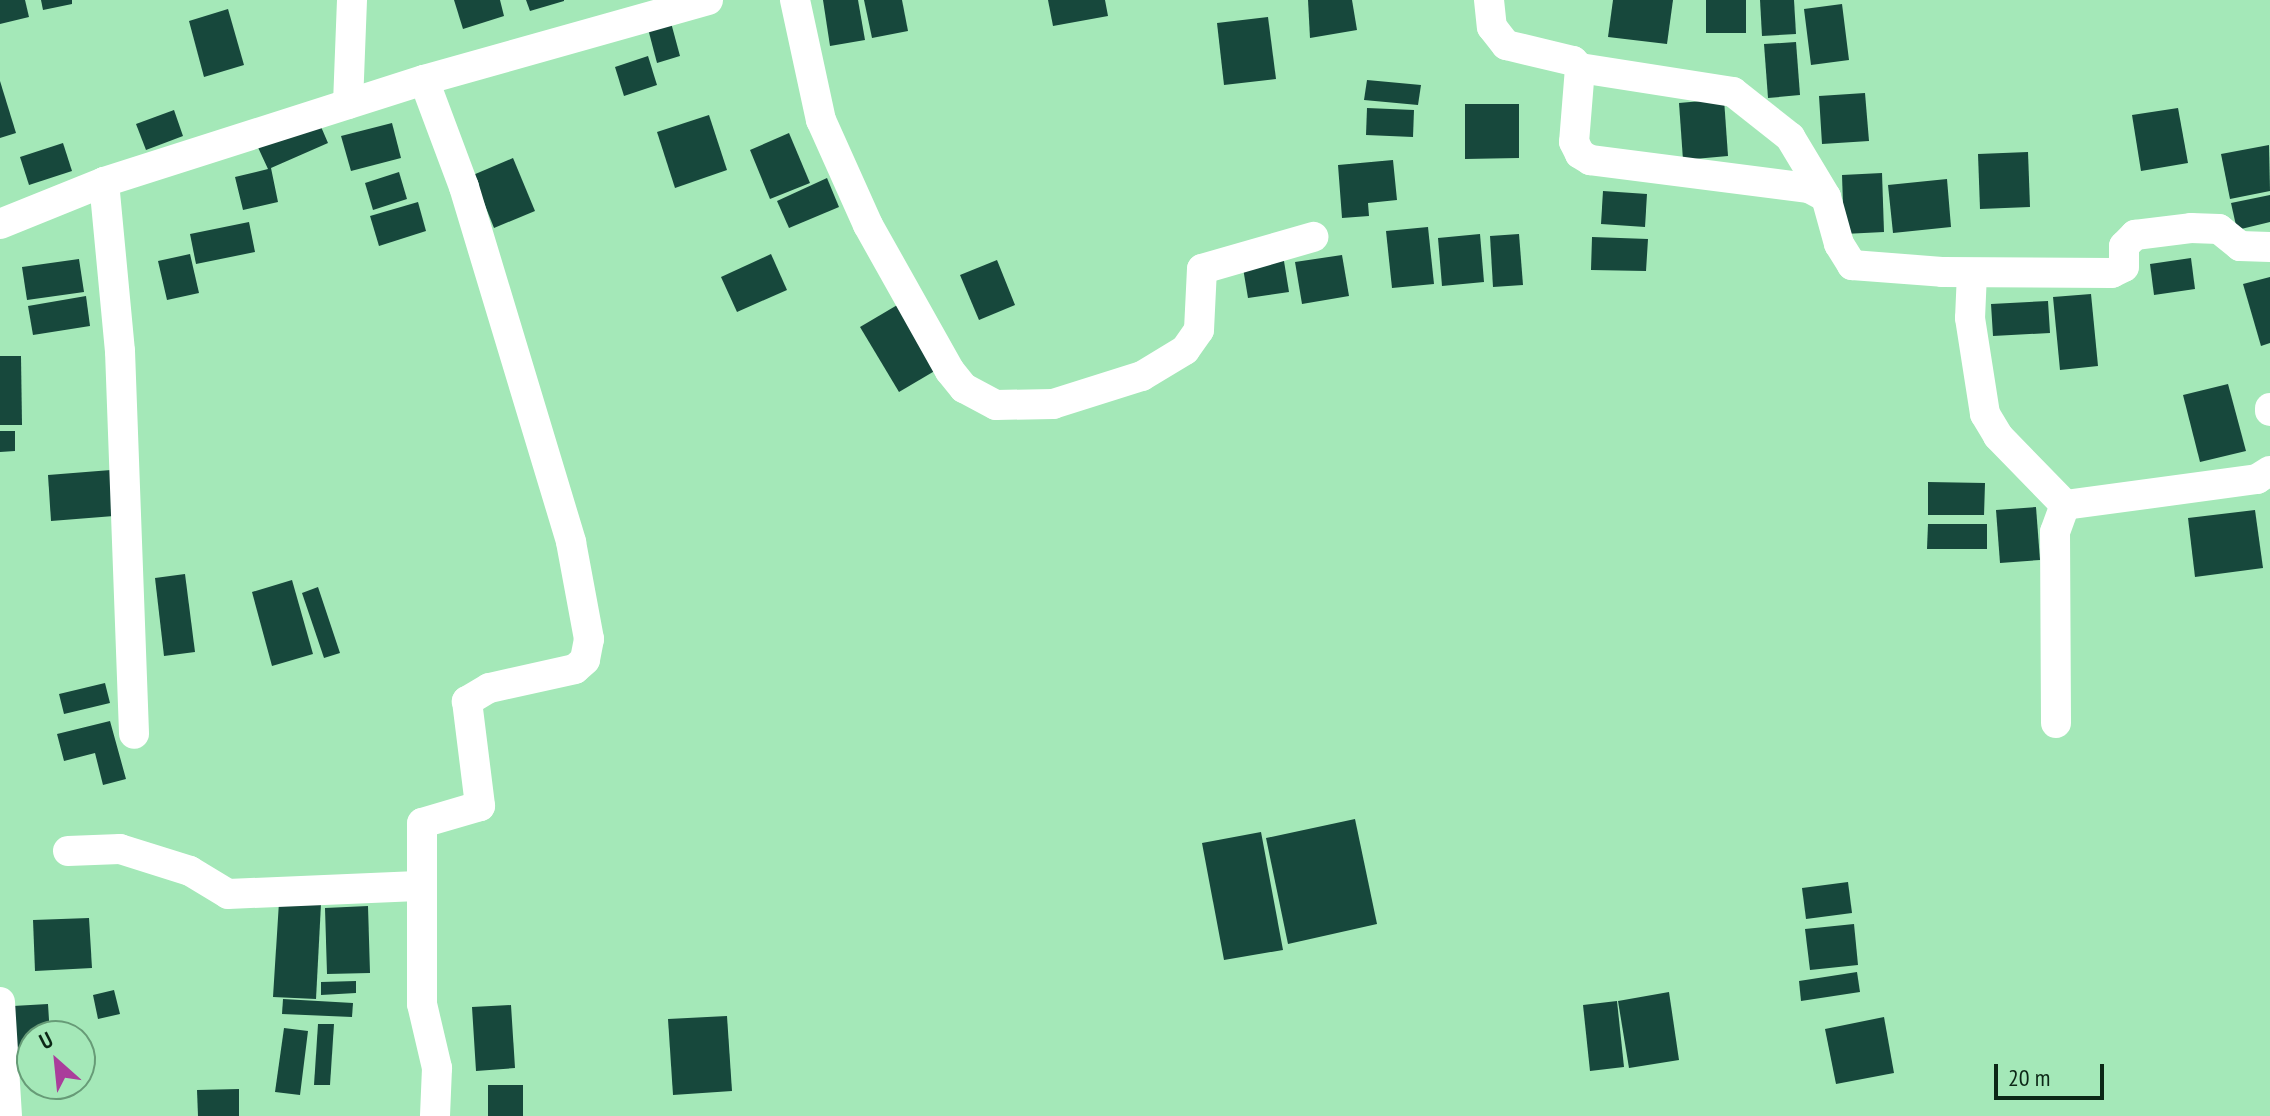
<!DOCTYPE html>
<style>
body{margin:0}
#map{position:relative;width:2270px;height:1116px;overflow:hidden;background:#a4e8b8;font-family:"PT Sans Narrow",sans-serif}
div>[style]{position:absolute}
[style*='--x']{left:calc(var(--x)*1px);top:calc(var(--y)*1px);width:calc(var(--w)*1px);rotate:calc(var(--a)*1deg)}
.building>*{inset:0;background:#17483c}
.minor>*{height:30px;margin:-15px;padding:0 15px;transform-origin:15px;border-radius:15px;background:#fff}
span{translate:-50% -50%;white-space:nowrap;text-align:center;line-height:1.15;-webkit-text-stroke:8px #a4e8b8;paint-order:stroke}
.north{position:absolute;left:16px;top:1020px;width:80px;height:80px;box-sizing:border-box;background:#a4e8b8;border:2px solid #679b77;border-radius:50%;rotate:333deg;font-size:22px;font-weight:700;line-height:32px;text-align:center;color:#0c2716}
.north::after{content:'';display:block;margin:auto;width:28px;height:36px;background:#aa3d9b;clip-path:polygon(50% 0,100% 100%,50% 72%,0 100%)}
.scale{position:absolute;left:1994px;top:1064px;width:110px;height:36px;box-sizing:border-box;border:4px solid #0c2716;border-top:0;padding-left:10px;font-size:24px;line-height:28px;white-space:nowrap;color:#0c2716;-webkit-text-stroke:6px #a4e8b8;paint-order:stroke}
</style>
<div id="map">
<div class="building">
<i style="clip-path:polygon(0 0,25px 0,29px 17px,0 24px)"></i>
<i style="clip-path:polygon(41px 0,72px 0,72px 4px,43px 10px)"></i>
<i style="clip-path:polygon(454px 0,500px 0,504px 16px,463px 29px)"></i>
<i style="clip-path:polygon(526px 0,564px 0,564px 1px,530px 11px)"></i>
<i style="clip-path:polygon(823px 0,858px 0,865px 40px,830px 46px)"></i>
<i style="clip-path:polygon(864px 0,902px 0,908px 31px,872px 38px)"></i>
<i style="clip-path:polygon(1048px 0,1105px 0,1108px 16px,1053px 26px)"></i>
<i style="clip-path:polygon(1308px 0,1352px 0,1357px 30px,1310px 38px)"></i>
<i style="clip-path:polygon(1613px 0,1673px 0,1667px 44px,1608px 37px)"></i>
<i style="clip-path:polygon(1706px 0,1746px 0,1746px 33px,1706px 33px)"></i>
<i style="clip-path:polygon(1760px 0,1794px 0,1796px 34px,1762px 36px)"></i>
<i style="clip-path:polygon(1842px 4px,1849px 60px,1811px 65px,1804px 9px)"></i>
<i style="clip-path:polygon(228px 9px,244px 65px,204px 77px,189px 21px)"></i>
<i style="clip-path:polygon(1268px 17px,1276px 79px,1224px 85px,1217px 23px)"></i>
<i style="clip-path:polygon(670px 19px,680px 56px,657px 63px,647px 25px)"></i>
<i style="clip-path:polygon(1796px 42px,1800px 95px,1768px 98px,1764px 44px)"></i>
<i style="clip-path:polygon(648px 56px,657px 85px,624px 96px,615px 67px)"></i>
<i style="clip-path:polygon(1367px 80px,1421px 85px,1418px 105px,1364px 100px)"></i>
<i style="clip-path:polygon(0 81px,16px 133px,0 138px)"></i>
<i style="clip-path:polygon(1865px 93px,1869px 141px,1822px 144px,1819px 96px)"></i>
<i style="clip-path:polygon(1724px 99px,1728px 156px,1683px 160px,1679px 103px)"></i>
<i style="clip-path:polygon(1465px 104px,1519px 104px,1519px 158px,1465px 159px)"></i>
<i style="clip-path:polygon(1367px 108px,1414px 110px,1413px 137px,1366px 135px)"></i>
<i style="clip-path:polygon(2178px 108px,2188px 163px,2141px 171px,2132px 115px)"></i>
<i style="clip-path:polygon(174px 110px,183px 136px,146px 150px,136px 124px)"></i>
<i style="clip-path:polygon(316px 115px,328px 143px,271px 168px,278px 202px,243px 210px,235px 177px,268px 169px,255px 141px)"></i>
<i style="clip-path:polygon(709px 115px,727px 170px,675px 188px,657px 132px)"></i>
<i style="clip-path:polygon(392px 123px,401px 158px,351px 171px,341px 136px)"></i>
<i style="clip-path:polygon(789px 133px,810px 183px,770px 199px,750px 150px)"></i>
<i style="clip-path:polygon(63px 143px,72px 171px,29px 185px,20px 157px)"></i>
<i style="clip-path:polygon(2269px 145px,2270px 191px,2230px 199px,2221px 154px)"></i>
<i style="clip-path:polygon(2028px 152px,2030px 207px,1980px 209px,1978px 154px)"></i>
<i style="clip-path:polygon(513px 158px,535px 211px,494px 228px,473px 175px)"></i>
<i style="clip-path:polygon(1393px 160px,1397px 200px,1368px 203px,1369px 216px,1342px 218px,1338px 165px)"></i>
<i style="clip-path:polygon(399px 172px,407px 199px,373px 210px,365px 183px)"></i>
<i style="clip-path:polygon(1882px 173px,1884px 232px,1844px 234px,1842px 175px)"></i>
<i style="clip-path:polygon(827px 178px,839px 207px,789px 228px,777px 201px)"></i>
<i style="clip-path:polygon(1947px 179px,1951px 227px,1893px 233px,1888px 185px)"></i>
<i style="clip-path:polygon(1603px 191px,1647px 194px,1645px 227px,1601px 224px)"></i>
<i style="clip-path:polygon(2270px 195px,2270px 222px,2237px 230px,2231px 203px)"></i>
<i style="clip-path:polygon(418px 202px,426px 231px,379px 246px,370px 216px)"></i>
<i style="clip-path:polygon(249px 222px,255px 252px,196px 264px,190px 234px)"></i>
<i style="clip-path:polygon(1428px 227px,1434px 284px,1392px 288px,1386px 231px)"></i>
<i style="clip-path:polygon(1480px 234px,1484px 282px,1442px 286px,1438px 238px)"></i>
<i style="clip-path:polygon(1519px 234px,1523px 285px,1493px 287px,1490px 236px)"></i>
<i style="clip-path:polygon(1592px 237px,1648px 239px,1646px 271px,1591px 270px)"></i>
<i style="clip-path:polygon(190px 254px,199px 293px,167px 300px,158px 261px)"></i>
<i style="clip-path:polygon(771px 254px,787px 290px,737px 312px,721px 277px)"></i>
<i style="clip-path:polygon(1283px 255px,1289px 292px,1248px 298px,1242px 262px)"></i>
<i style="clip-path:polygon(1342px 255px,1349px 296px,1302px 304px,1295px 262px)"></i>
<i style="clip-path:polygon(2191px 258px,2195px 289px,2154px 295px,2150px 264px)"></i>
<i style="clip-path:polygon(79px 259px,84px 292px,27px 300px,22px 267px)"></i>
<i style="clip-path:polygon(997px 260px,1015px 305px,979px 320px,960px 275px)"></i>
<i style="clip-path:polygon(2270px 277px,2270px 343px,2261px 346px,2243px 284px)"></i>
<i style="clip-path:polygon(2091px 294px,2098px 366px,2060px 370px,2053px 297px)"></i>
<i style="clip-path:polygon(86px 296px,90px 326px,33px 335px,28px 306px)"></i>
<i style="clip-path:polygon(2048px 301px,2050px 333px,1993px 336px,1991px 304px)"></i>
<i style="clip-path:polygon(899px 304px,938px 369px,899px 392px,860px 327px)"></i>
<i style="clip-path:polygon(0 356px,21px 356px,22px 425px,0 425px)"></i>
<i style="clip-path:polygon(2228px 384px,2246px 451px,2200px 462px,2183px 395px)"></i>
<i style="clip-path:polygon(0 431px,15px 431px,15px 451px,0 452px)"></i>
<i style="clip-path:polygon(111px 470px,114px 516px,51px 521px,48px 475px)"></i>
<i style="clip-path:polygon(1928px 482px,1985px 483px,1984px 515px,1928px 515px)"></i>
<i style="clip-path:polygon(2036px 507px,2040px 560px,2000px 563px,1996px 510px)"></i>
<i style="clip-path:polygon(2255px 510px,2263px 568px,2195px 577px,2188px 518px)"></i>
<i style="clip-path:polygon(1928px 524px,1987px 524px,1987px 549px,1927px 549px)"></i>
<i style="clip-path:polygon(185px 574px,195px 652px,164px 656px,155px 578px)"></i>
<i style="clip-path:polygon(292px 580px,313px 654px,272px 666px,252px 592px)"></i>
<i style="clip-path:polygon(318px 587px,340px 653px,324px 658px,302px 593px)"></i>
<i style="clip-path:polygon(105px 683px,110px 703px,64px 714px,59px 694px)"></i>
<i style="clip-path:polygon(110px 721px,126px 779px,103px 785px,95px 753px,64px 761px,57px 734px)"></i>
<i style="clip-path:polygon(1355px 819px,1377px 924px,1288px 944px,1266px 838px)"></i>
<i style="clip-path:polygon(1261px 832px,1283px 950px,1224px 960px,1202px 843px)"></i>
<i style="clip-path:polygon(1848px 882px,1852px 913px,1806px 919px,1802px 888px)"></i>
<i style="clip-path:polygon(279px 902px,321px 904px,316px 999px,273px 997px)"></i>
<i style="clip-path:polygon(368px 906px,370px 973px,327px 974px,325px 908px)"></i>
<i style="clip-path:polygon(89px 918px,92px 968px,35px 971px,33px 920px)"></i>
<i style="clip-path:polygon(1854px 924px,1858px 965px,1810px 970px,1805px 929px)"></i>
<i style="clip-path:polygon(1857px 972px,1860px 992px,1801px 1001px,1799px 981px)"></i>
<i style="clip-path:polygon(356px 981px,356px 993px,321px 995px,321px 982px)"></i>
<i style="clip-path:polygon(114px 990px,120px 1014px,98px 1019px,93px 995px)"></i>
<i style="clip-path:polygon(1669px 992px,1679px 1060px,1629px 1068px,1618px 1001px)"></i>
<i style="clip-path:polygon(283px 999px,353px 1003px,352px 1017px,282px 1014px)"></i>
<i style="clip-path:polygon(1617px 1001px,1624px 1067px,1590px 1071px,1583px 1005px)"></i>
<i style="clip-path:polygon(48px 1004px,50px 1036px,32px 1036px,32px 1055px,16px 1056px,13px 1006px)"></i>
<i style="clip-path:polygon(511px 1005px,515px 1068px,476px 1071px,472px 1007px)"></i>
<i style="clip-path:polygon(727px 1016px,732px 1091px,673px 1095px,668px 1019px)"></i>
<i style="clip-path:polygon(1884px 1017px,1894px 1073px,1836px 1084px,1825px 1029px)"></i>
<i style="clip-path:polygon(318px 1024px,334px 1024px,330px 1085px,314px 1085px)"></i>
<i style="clip-path:polygon(284px 1028px,308px 1031px,300px 1095px,275px 1092px)"></i>
<i style="clip-path:polygon(488px 1085px,523px 1085px,523px 1116px,488px 1116px)"></i>
<i style="clip-path:polygon(239px 1089px,239px 1116px,198px 1116px,197px 1090px)"></i>
</div>
<div class="minor">
<i style="--x:795;--y:0;--w:123;--a:77.8"></i>
<i style="--x:821;--y:120;--w:115;--a:65.9"></i>
<i style="--x:868;--y:225;--w:167;--a:60.7"></i>
<i style="--x:950;--y:371;--w:22;--a:51"></i>
<i style="--x:964;--y:388;--w:36;--a:28"></i>
<i style="--x:996;--y:405;--w:57;--a:-1"></i>
<i style="--x:1053;--y:404;--w:93;--a:-17.5"></i>
<i style="--x:1142;--y:376;--w:50;--a:-31.2"></i>
<i style="--x:1185;--y:350;--w:24;--a:-55"></i>
<i style="--x:1199;--y:330;--w:61;--a:-87.2"></i>
<i style="--x:1202;--y:269;--w:116;--a:-16.1"></i>
<i style="--x:1489;--y:0;--w:27;--a:84"></i>
<i style="--x:1492;--y:27;--w:23;--a:52"></i>
<i style="--x:1506;--y:45;--w:69;--a:13.4"></i>
<i style="--x:1573;--y:61;--w:10;--a:45"></i>
<i style="--x:1580;--y:68;--w:74;--a:94.6"></i>
<i style="--x:1574;--y:142;--w:13;--a:63"></i>
<i style="--x:1580;--y:154;--w:12;--a:31"></i>
<i style="--x:1590;--y:160;--w:221;--a:7.3"></i>
<i style="--x:1809;--y:188;--w:19;--a:28"></i>
<i style="--x:1826;--y:197;--w:49;--a:74.5"></i>
<i style="--x:1839;--y:244;--w:25;--a:58"></i>
<i style="--x:1852;--y:265;--w:90;--a:4.4"></i>
<i style="--x:1942;--y:272;--w:170;--a:0.3"></i>
<i style="--x:2112;--y:273;--w:13;--a:-27"></i>
<i style="--x:2124;--y:267;--w:21;--a:-90"></i>
<i style="--x:2124;--y:246;--w:16;--a:-45"></i>
<i style="--x:2135;--y:235;--w:56;--a:-7.1"></i>
<i style="--x:2191;--y:228;--w:28;--a:2"></i>
<i style="--x:2219;--y:229;--w:27;--a:39"></i>
<i style="--x:2240;--y:246;--w:30;--a:2"></i>
<i style="--x:1580;--y:68;--w:155;--a:8.9"></i>
<i style="--x:1733;--y:92;--w:73;--a:38.3"></i>
<i style="--x:1790;--y:137;--w:70;--a:59"></i>
<i style="--x:424;--y:80;--w:114;--a:69.5"></i>
<i style="--x:464;--y:187;--w:371;--a:73.2"></i>
<i style="--x:571;--y:542;--w:99;--a:79.5"></i>
<i style="--x:589;--y:639;--w:21;--a:101"></i>
<i style="--x:585;--y:660;--w:13;--a:138"></i>
<i style="--x:575;--y:669;--w:88;--a:167.5"></i>
<i style="--x:489;--y:688;--w:26;--a:149"></i>
<i style="--x:467;--y:701;--w:106;--a:82.9"></i>
<i style="--x:480;--y:806;--w:60;--a:163.7"></i>
<i style="--x:422;--y:823;--w:181;--a:90"></i>
<i style="--x:422;--y:1004;--w:66;--a:76.8"></i>
<i style="--x:437;--y:1068;--w:48;--a:92.4"></i>
<i style="--x:348;--y:104;--w:104;--a:-87.8"></i>
<i style="--x:104;--y:182;--w:170;--a:84.6"></i>
<i style="--x:120;--y:351;--w:383;--a:87.9"></i>
<i style="--x:0;--y:224;--w:112;--a:-22"></i>
<i style="--x:104;--y:182;--w:336;--a:-17.7"></i>
<i style="--x:424;--y:80;--w:295;--a:-15.7"></i>
<i style="--x:1972;--y:273;--w:45;--a:92.5"></i>
<i style="--x:1970;--y:318;--w:97;--a:81.1"></i>
<i style="--x:1985;--y:414;--w:26;--a:59"></i>
<i style="--x:1998;--y:436;--w:96;--a:45.8"></i>
<i style="--x:2270;--y:408;--w:3;--a:90"></i>
<i style="--x:2056;--y:723;--w:191;--a:-90.3"></i>
<i style="--x:2055;--y:532;--w:29;--a:-70"></i>
<i style="--x:2065;--y:505;--w:194;--a:-7.7"></i>
<i style="--x:2257;--y:479;--w:15;--a:-32"></i>
<i style="--x:68;--y:851;--w:52;--a:-2.2"></i>
<i style="--x:120;--y:849;--w:73;--a:17.4"></i>
<i style="--x:190;--y:871;--w:44;--a:31.2"></i>
<i style="--x:228;--y:894;--w:190;--a:-2.4"></i>
<i style="--x:0;--y:1002;--w:114;--a:86.5"></i>
</div>
<div class="north">U</div>
<div class="scale">20 m</div>
</div>
